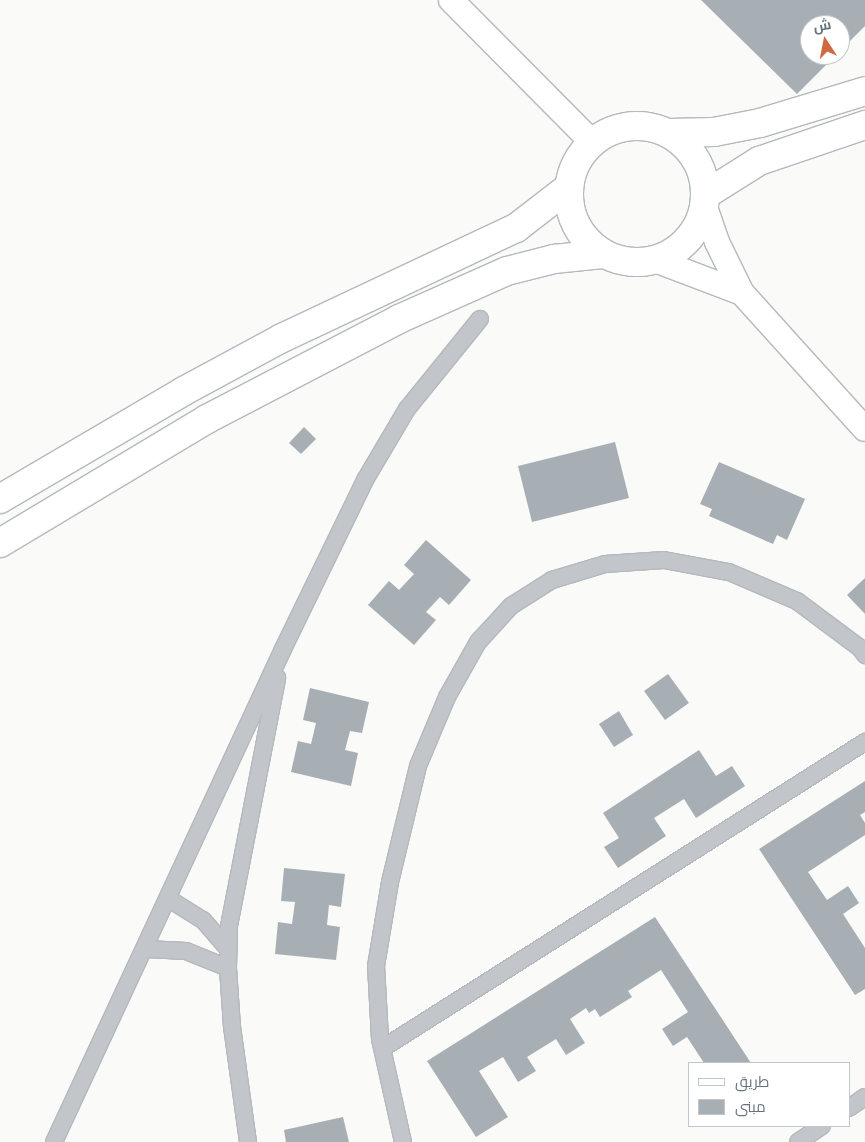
<!DOCTYPE html>
<meta charset="utf-8">
<style>
body{margin:0}
#map{position:relative;width:865px;height:1142px;overflow:hidden;background:#fafaf8;font-family:Signika,Cairo,sans-serif}
div>[style]{position:absolute}
[style*='--x']{left:calc(var(--x)*1px);top:calc(var(--y)*1px);width:calc(var(--w)*1px);rotate:calc(var(--a)*1deg)}
.building>*{inset:0;background:#a7aeb4}
.roads{filter:drop-shadow(1px 0 #b4b9bd) drop-shadow(-1px 0 #b4b9bd) drop-shadow(0 1px #b4b9bd) drop-shadow(0 -1px #b4b9bd)}
.minor>*{height:16px;margin:-8px;padding:0 8px;transform-origin:8px;border-radius:8px;background:#c2c5c9}
.secondary>*{height:24px;margin:-12px;padding:0 12px;transform-origin:12px;border-radius:12px;background:#fff}
.trunk>*{height:28px;margin:-14px;padding:0 14px;transform-origin:14px;border-radius:14px;background:#fff}
.trunk>.ring{margin:-14px;padding:0;box-sizing:content-box;background:none;border:28px solid #fff;border-radius:50%}
span{translate:-50% -50%;white-space:nowrap;text-align:center;line-height:1.15;-webkit-text-stroke:5px #fff;paint-order:stroke}
.legend{position:absolute;left:688px;top:1062px;width:162px;height:65px;box-sizing:border-box;background:#fff;border:1px solid #c2c7cc;margin:0;padding:6px 9px;list-style:none;font-size:15px;color:#67747f}
.legend li{display:flex;align-items:center;gap:10px;height:25px}
.legend b{width:25px;border:1px solid #c2c7cc}
.north{position:absolute;left:800px;top:15px;width:50px;height:50px;box-sizing:border-box;background:#fff;border:1px solid #c2c7cc;border-radius:50%;rotate:349deg;font-size:14px;font-weight:700;line-height:20px;text-align:center;color:#67747f}
.north::after{content:'';display:block;margin:auto;width:18px;height:22px;background:#d06942;clip-path:polygon(50% 0,100% 100%,50% 72%,0 100%)}
</style>
<div id="map">
<div class="building">
<i style="clip-path:polygon(701px 0,865px 0,865px 26px,840px 51px,840px 25px,810px 25px,810px 55px,836px 55px,797px 94px)"></i>
<i style="clip-path:polygon(304px 427px,316px 439px,301px 454px,289px 443px)"></i>
<i style="clip-path:polygon(615px 442px,629px 498px,532px 522px,518px 466px)"></i>
<i style="clip-path:polygon(719px 462px,805px 499px,787px 540px,777px 535px,773px 544px,709px 516px,712px 509px,700px 504px)"></i>
<i style="clip-path:polygon(426px 540px,471px 580px,449px 605px,440px 597px,426px 612px,436px 620px,414px 645px,368px 605px,389px 581px,399px 590px,414px 574px,404px 565px)"></i>
<i style="clip-path:polygon(865px 578px,865px 614px,847px 595px)"></i>
<i style="clip-path:polygon(668px 674px,689px 703px,665px 720px,644px 691px)"></i>
<i style="clip-path:polygon(310px 688px,369px 702px,362px 733px,350px 731px,345px 750px,358px 753px,351px 786px,291px 772px,298px 741px,311px 744px,316px 723px,303px 720px)"></i>
<i style="clip-path:polygon(619px 711px,633px 735px,614px 747px,599px 724px)"></i>
<i style="clip-path:polygon(699px 750px,716px 776px,732px 766px,745px 786px,696px 818px,684px 799px,654px 818px,666px 836px,618px 868px,604px 847px,619px 838px,603px 813px)"></i>
<i style="clip-path:polygon(865px 781px,865px 812px,860px 815px,865px 823px,865px 835px,808px 872px,827px 900px,848px 886px,859px 903px,843px 914px,865px 948px,865px 989px,855px 995px,759px 849px)"></i>
<i style="clip-path:polygon(284px 868px,345px 874px,341px 907px,329px 905px,327px 925px,340px 927px,336px 960px,275px 954px,278px 922px,292px 924px,295px 902px,281px 901px)"></i>
<i style="clip-path:polygon(655px 917px,751px 1063px,704px 1063px,687px 1037px,673px 1046px,662px 1029px,688px 1012px,661px 970px,628px 991px,632px 997px,600px 1017px,595px 1009px,589px 1013px,586px 1008px,570px 1019px,585px 1043px,566px 1055px,556px 1039px,527px 1057px,536px 1071px,518px 1082px,503px 1057px,479px 1071px,508px 1117px,476px 1137px,427px 1061px)"></i>
<i style="clip-path:polygon(343px 1117px,349px 1142px,286px 1142px,284px 1130px)"></i>
</div>
<div class="roads">
<div class="minor">
<i style="--x:169;--y:899;--w:40;--a:32"></i>
<i style="--x:203;--y:920;--w:38;--a:49"></i>
<i style="--x:146;--y:949;--w:40;--a:2.9"></i>
<i style="--x:186;--y:951;--w:45;--a:22"></i>
<i style="--x:383;--y:1048;--w:571;--a:-32.41"></i>
<i style="--x:849;--y:1108;--w:19;--a:-35"></i>
<i style="--x:54;--y:1142;--w:544;--a:-65.08"></i>
<i style="--x:283;--y:649;--w:188;--a:-64.1"></i>
<i style="--x:365;--y:480;--w:82;--a:-59.4"></i>
<i style="--x:407;--y:409;--w:116;--a:-51"></i>
<i style="--x:248;--y:1142;--w:116;--a:-97.9"></i>
<i style="--x:232;--y:1027;--w:59;--a:-93.9"></i>
<i style="--x:228;--y:968;--w:42;--a:-88.6"></i>
<i style="--x:229;--y:926;--w:253;--a:-79"></i>
<i style="--x:403;--y:1142;--w:106;--a:-102.6"></i>
<i style="--x:380;--y:1039;--w:73;--a:-93.1"></i>
<i style="--x:376;--y:966;--w:85;--a:-80.5"></i>
<i style="--x:390;--y:882;--w:119;--a:-76.4"></i>
<i style="--x:418;--y:766;--w:75;--a:-67.2"></i>
<i style="--x:447;--y:697;--w:63;--a:-60.6"></i>
<i style="--x:478;--y:642;--w:49;--a:-47.5"></i>
<i style="--x:511;--y:606;--w:49;--a:-32.4"></i>
<i style="--x:552;--y:580;--w:55;--a:-16.8"></i>
<i style="--x:605;--y:564;--w:59;--a:-3.9"></i>
<i style="--x:664;--y:560;--w:66;--a:10.5"></i>
<i style="--x:729;--y:572;--w:74;--a:23.1"></i>
<i style="--x:797;--y:601;--w:79;--a:36.7"></i>
<i style="--x:860;--y:648;--w:9;--a:54"></i>
<i style="--x:798;--y:1142;--w:29;--a:-34"></i>
</div>
<div class="secondary">
<i style="--x:451;--y:0;--w:200;--a:45.2"></i>
<i style="--x:705;--y:207;--w:37;--a:71"></i>
<i style="--x:717;--y:242;--w:57;--a:63.9"></i>
<i style="--x:742;--y:293;--w:183;--a:47.9"></i>
<i style="--x:655;--y:260;--w:93;--a:20.8"></i>
</div>
<div class="trunk">
<i class="ring" style="left:569px;top:126px;width:108px;height:108px"></i>
<i style="--x:668;--y:133;--w:46;--a:-1.2"></i>
<i style="--x:714;--y:132;--w:47;--a:-11.1"></i>
<i style="--x:760;--y:123;--w:110;--a:-16.9"></i>
<i style="--x:705;--y:195;--w:64;--a:-32.2"></i>
<i style="--x:759;--y:161;--w:112;--a:-18.8"></i>
<i style="--x:0;--y:499;--w:213;--a:-30.4"></i>
<i style="--x:184;--y:391;--w:111;--a:-28.4"></i>
<i style="--x:282;--y:338;--w:259;--a:-25.2"></i>
<i style="--x:516;--y:228;--w:66;--a:-37.6"></i>
<i style="--x:0;--y:543;--w:241;--a:-30.9"></i>
<i style="--x:207;--y:419;--w:216;--a:-27.5"></i>
<i style="--x:399;--y:319;--w:118;--a:-24"></i>
<i style="--x:507;--y:271;--w:49;--a:-14.3"></i>
<i style="--x:554;--y:259;--w:49;--a:-5.8"></i>
</div>
</div>
<ul class="legend">
<li><b style="height:6px;background:#fff"></b>طريق</li>
<li><b style="height:14px;background:#a7aeb4"></b>مبنى</li>
</ul>
<div class="north">ش</div>
</div>
